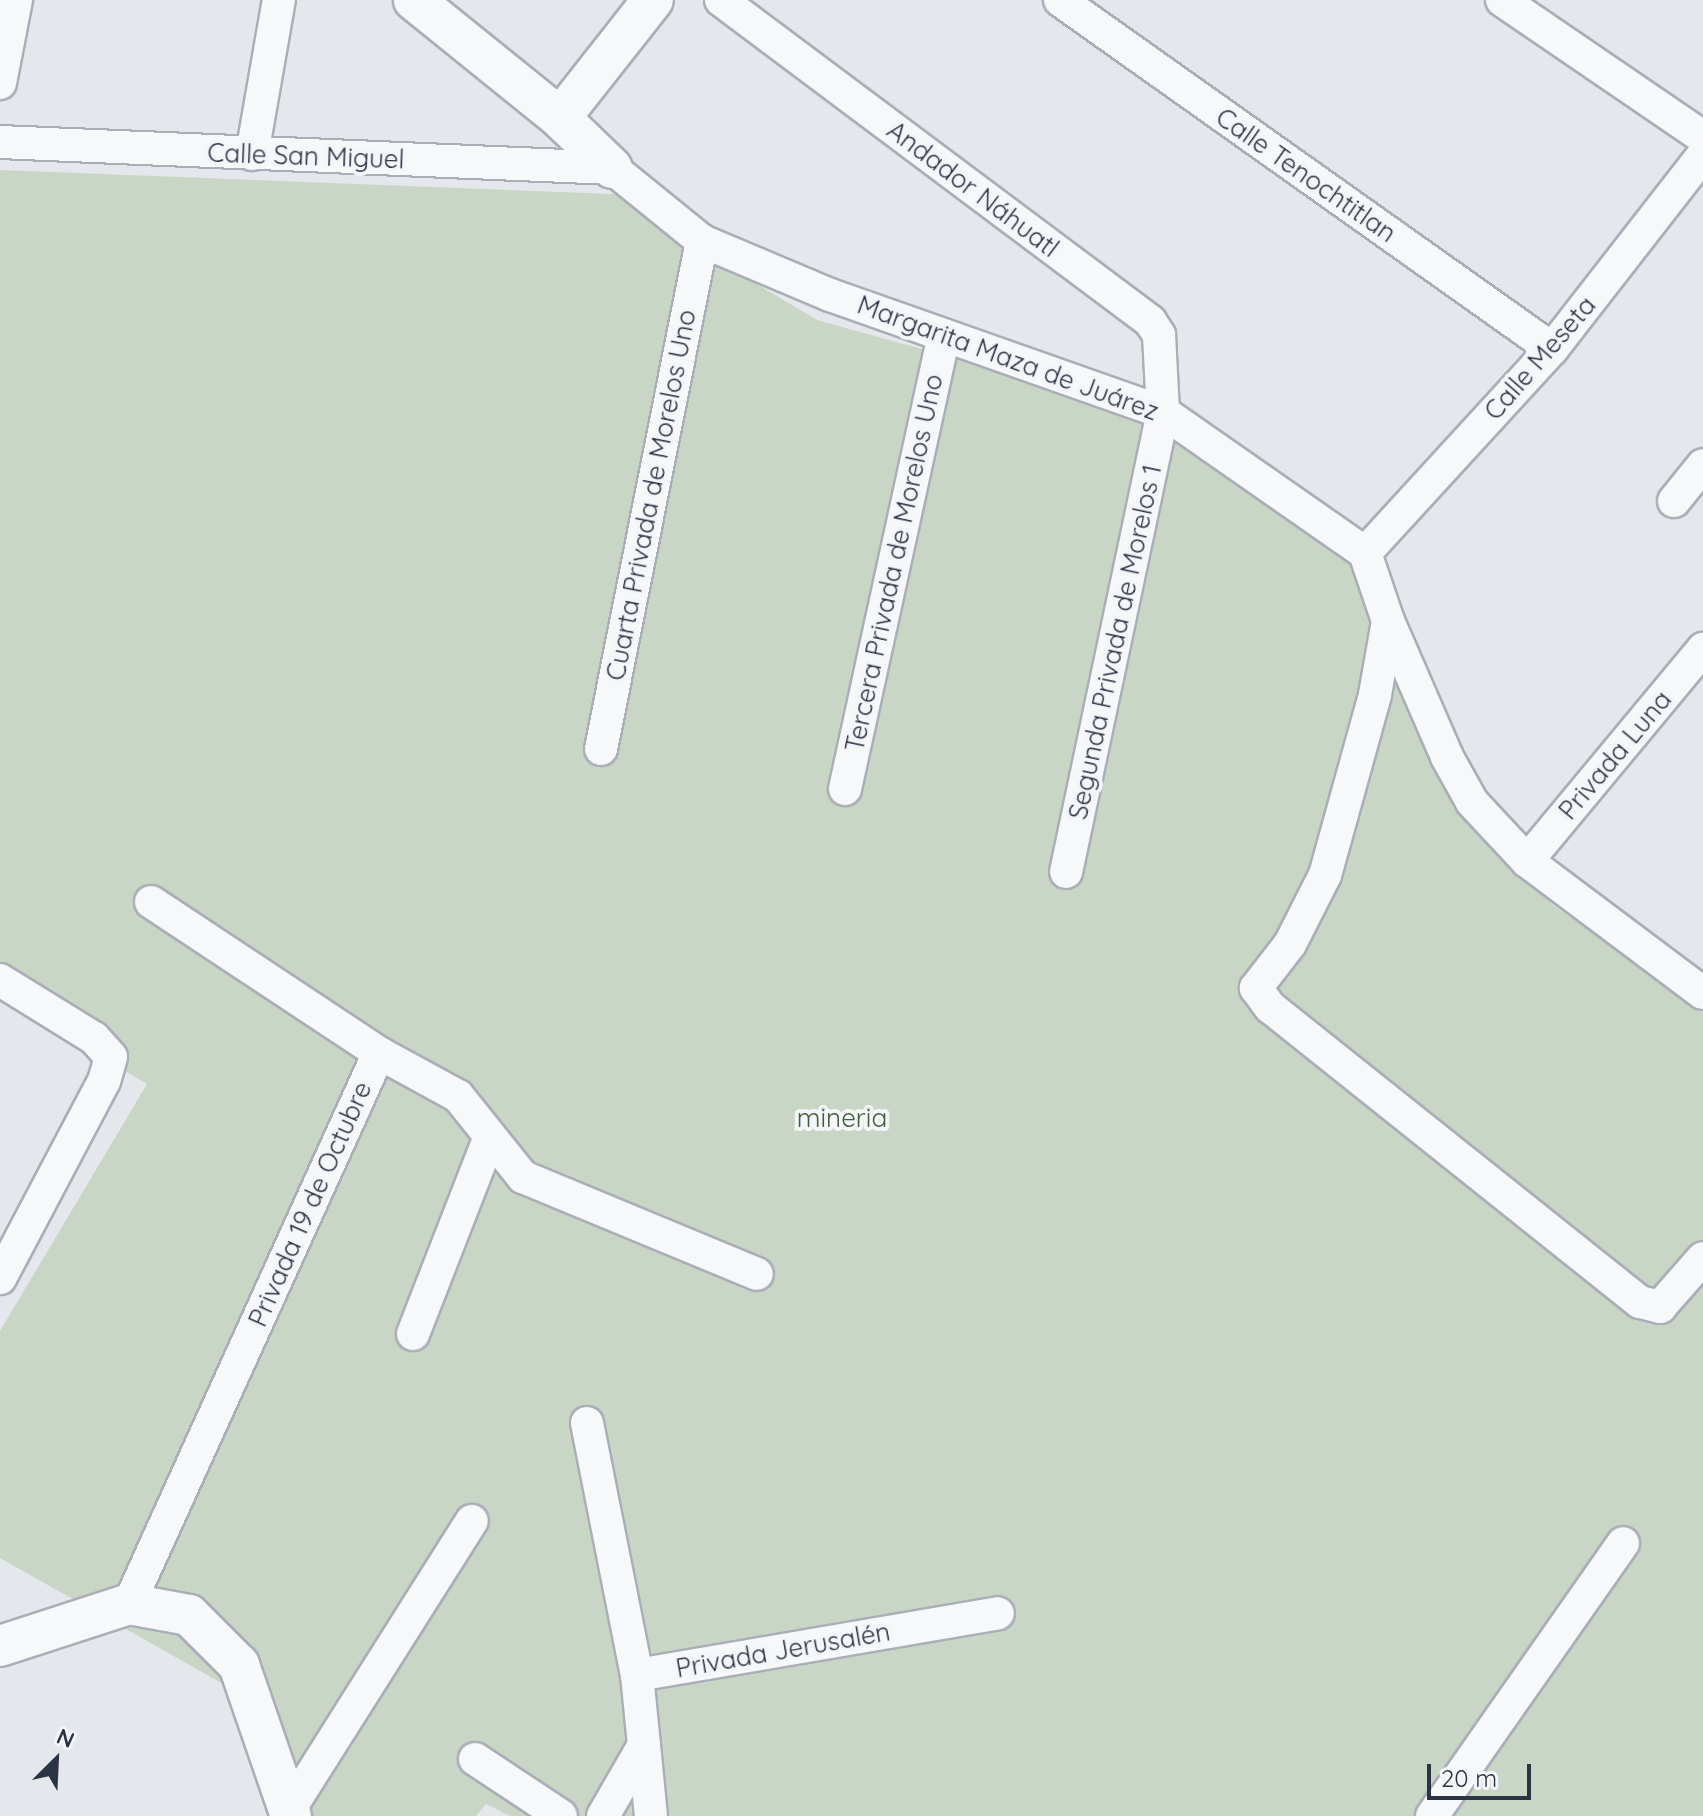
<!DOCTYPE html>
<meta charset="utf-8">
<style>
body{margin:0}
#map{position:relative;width:1703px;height:1816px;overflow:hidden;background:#e4e7ec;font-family:Quicksand,sans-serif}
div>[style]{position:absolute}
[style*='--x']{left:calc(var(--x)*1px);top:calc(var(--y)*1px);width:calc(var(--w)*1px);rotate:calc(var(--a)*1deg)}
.green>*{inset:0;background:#c9d6c5}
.roads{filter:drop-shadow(2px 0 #a9aeb7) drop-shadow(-2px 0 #a9aeb7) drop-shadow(0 2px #a9aeb7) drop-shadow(0 -2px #a9aeb7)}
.minor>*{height:32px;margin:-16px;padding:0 16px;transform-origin:16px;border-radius:16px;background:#f7f8fa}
.tertiary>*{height:40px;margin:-20px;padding:0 20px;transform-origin:20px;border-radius:20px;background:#f7f8fa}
span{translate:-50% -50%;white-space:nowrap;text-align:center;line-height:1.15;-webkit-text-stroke:8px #f4f6f9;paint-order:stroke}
.street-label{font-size:26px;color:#2b3445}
.park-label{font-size:26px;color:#3f6138}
.north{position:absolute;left:16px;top:1720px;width:80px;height:80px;-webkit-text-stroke:6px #f4f6f9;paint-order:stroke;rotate:24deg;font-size:22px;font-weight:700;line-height:32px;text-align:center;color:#2b3445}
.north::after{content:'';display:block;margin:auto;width:28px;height:36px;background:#2b3445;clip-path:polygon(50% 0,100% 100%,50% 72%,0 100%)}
.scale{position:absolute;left:1427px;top:1764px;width:104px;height:36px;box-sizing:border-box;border:4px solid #2b3445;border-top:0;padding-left:10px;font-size:24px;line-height:28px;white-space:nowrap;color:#2b3445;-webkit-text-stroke:6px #f4f6f9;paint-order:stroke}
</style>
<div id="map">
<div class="green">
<i style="clip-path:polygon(0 170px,637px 195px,698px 249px,817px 320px,1066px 389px,1228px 461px,1361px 567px,1459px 795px,1554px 906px,1703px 1008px,1703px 1816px,510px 1816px,486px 1804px,476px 1816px,298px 1816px,264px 1707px,0 1558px,0 1331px,147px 1084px,0 997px)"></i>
</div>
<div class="roads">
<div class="minor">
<i style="--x:721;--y:0;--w:536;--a:36.81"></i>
<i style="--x:1150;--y:321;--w:17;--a:57"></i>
<i style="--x:1159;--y:335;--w:77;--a:87"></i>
<i style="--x:1163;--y:412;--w:470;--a:101.9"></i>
<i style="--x:1060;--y:0;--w:603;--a:35.35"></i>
<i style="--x:1502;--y:0;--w:243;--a:34.3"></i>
<i style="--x:0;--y:83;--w:85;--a:-79.1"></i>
<i style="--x:0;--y:142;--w:613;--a:2.43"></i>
<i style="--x:612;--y:168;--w:116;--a:39"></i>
<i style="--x:702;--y:241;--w:139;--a:22.9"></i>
<i style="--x:830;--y:295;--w:353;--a:19.4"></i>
<i style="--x:1163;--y:412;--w:246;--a:34.9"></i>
<i style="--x:1365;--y:553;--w:72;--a:71.3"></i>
<i style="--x:1388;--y:621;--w:148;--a:66.5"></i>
<i style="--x:1447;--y:757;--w:51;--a:60.9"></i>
<i style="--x:1472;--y:802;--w:81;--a:47"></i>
<i style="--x:1527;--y:861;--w:220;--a:36.9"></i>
<i style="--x:252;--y:154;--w:156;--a:-80.1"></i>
<i style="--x:1674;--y:501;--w:46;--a:-51.1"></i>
<i style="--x:1365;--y:553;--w:277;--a:-47.5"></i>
<i style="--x:1552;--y:349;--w:246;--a:-52.1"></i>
<i style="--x:1388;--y:621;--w:75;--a:100"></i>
<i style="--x:1375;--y:695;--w:187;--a:105.5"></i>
<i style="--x:1325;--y:875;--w:77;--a:116.9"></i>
<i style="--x:1290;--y:944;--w:56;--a:127.7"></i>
<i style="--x:1256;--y:988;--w:24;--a:54"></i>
<i style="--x:1270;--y:1007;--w:473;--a:38.6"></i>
<i style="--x:1640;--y:1302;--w:21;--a:14"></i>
<i style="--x:1660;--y:1307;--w:65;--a:-48.7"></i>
<i style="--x:601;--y:749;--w:518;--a:-78.76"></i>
<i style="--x:845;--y:789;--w:464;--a:-77.7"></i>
<i style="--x:1527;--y:861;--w:276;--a:-50.3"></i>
<i style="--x:151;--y:902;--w:273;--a:33.5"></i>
<i style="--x:379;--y:1053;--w:90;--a:28.6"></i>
<i style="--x:458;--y:1096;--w:104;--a:51.3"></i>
<i style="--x:523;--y:1177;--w:253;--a:22.5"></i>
<i style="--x:0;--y:980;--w:110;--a:31.7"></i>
<i style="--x:94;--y:1038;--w:25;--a:48"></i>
<i style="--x:111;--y:1057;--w:25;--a:106"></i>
<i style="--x:104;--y:1081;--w:223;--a:117.8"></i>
<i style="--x:413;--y:1334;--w:209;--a:-68.7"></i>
<i style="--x:587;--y:1423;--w:257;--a:78.8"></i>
<i style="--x:637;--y:1675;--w:70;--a:84.3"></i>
<i style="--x:644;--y:1745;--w:82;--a:120"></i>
<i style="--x:129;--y:1604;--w:605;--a:-65.6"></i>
<i style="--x:637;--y:1675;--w:366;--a:-9.7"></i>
<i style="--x:644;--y:1745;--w:71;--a:84.4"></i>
<i style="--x:475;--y:1759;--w:103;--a:33.5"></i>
<i style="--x:289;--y:1810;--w:342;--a:-57.7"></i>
<i style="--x:1432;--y:1816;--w:333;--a:-55"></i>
</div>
<div class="tertiary">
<i style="--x:414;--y:0;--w:188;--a:38.9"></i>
<i style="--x:560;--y:118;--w:72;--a:43.9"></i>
<i style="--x:560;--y:118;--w:150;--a:-51.8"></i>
<i style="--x:0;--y:1646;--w:136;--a:-18"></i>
<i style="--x:129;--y:1604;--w:61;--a:10.4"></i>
<i style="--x:189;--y:1615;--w:71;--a:45"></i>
<i style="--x:239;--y:1665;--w:160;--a:71"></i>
</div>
</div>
<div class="street-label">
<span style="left:306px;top:156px;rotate:2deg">Calle San Miguel</span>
<span style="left:1306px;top:175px;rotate:35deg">Calle Tenochtitlan</span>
<span style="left:973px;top:189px;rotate:37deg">Andador Náhuatl</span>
<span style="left:1008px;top:358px;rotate:20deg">Margarita Maza de Juárez</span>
<span style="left:1540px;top:358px;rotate:-49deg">Calle Meseta</span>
<span style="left:651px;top:495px;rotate:-79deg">Cuarta Privada de Morelos Uno</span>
<span style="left:894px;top:563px;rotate:-78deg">Tercera Privada de Morelos Uno</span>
<span style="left:1115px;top:642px;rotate:-78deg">Segunda Privada de Morelos 1</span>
<span style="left:1615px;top:755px;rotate:-50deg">Privada Luna</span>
<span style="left:310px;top:1204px;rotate:-66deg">Privada 19 de Octubre</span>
<span style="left:783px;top:1650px;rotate:-10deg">Privada Jerusalén</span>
</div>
<div class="park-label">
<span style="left:842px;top:1118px">mineria</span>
</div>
<div class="north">N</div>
<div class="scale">20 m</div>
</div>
